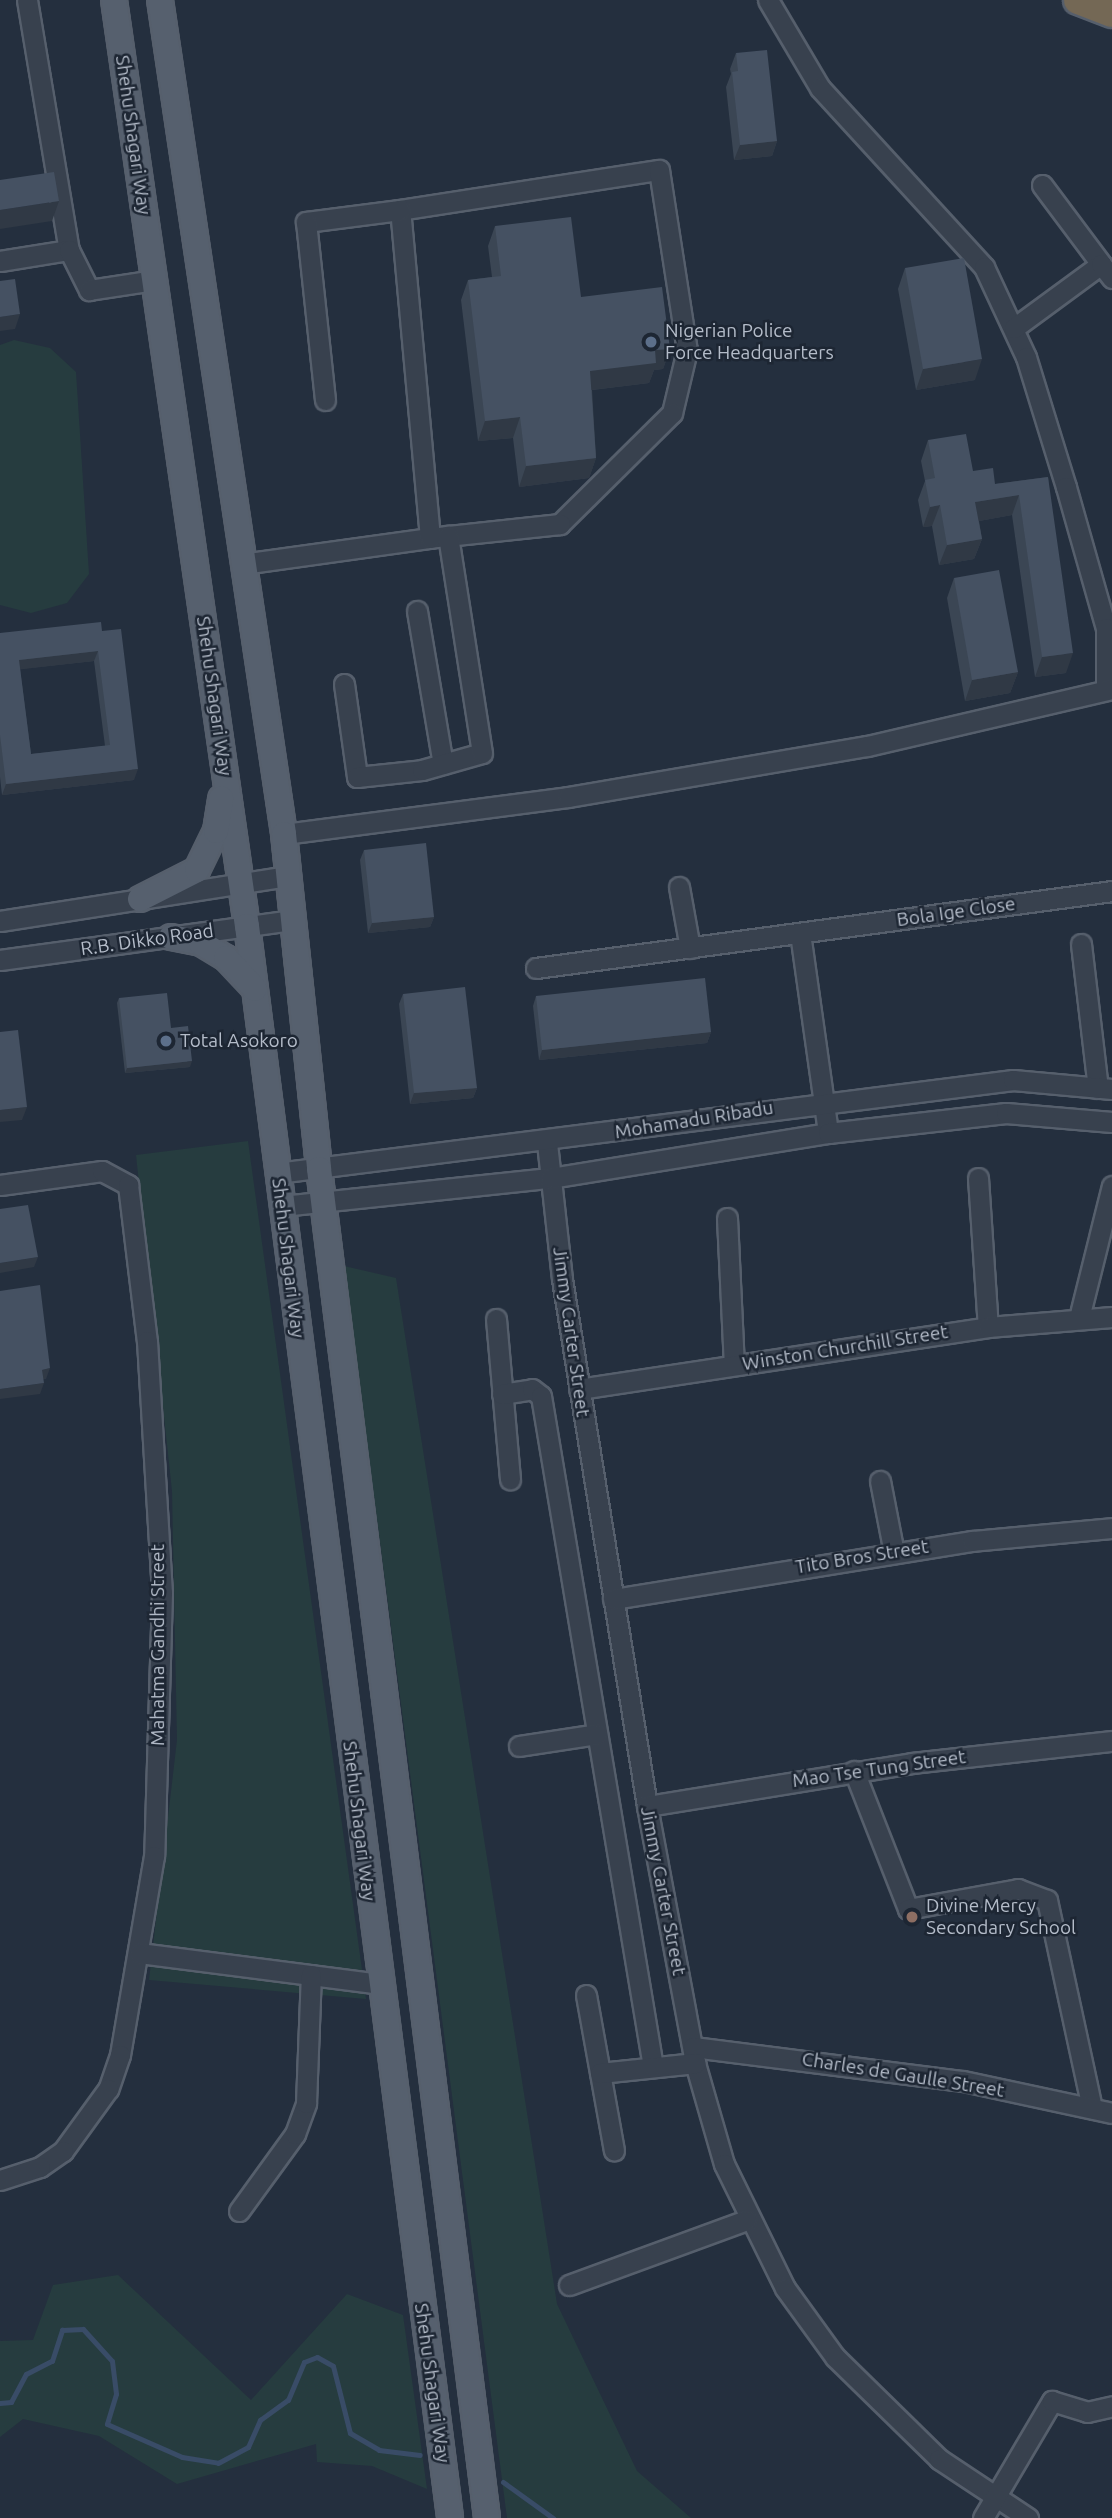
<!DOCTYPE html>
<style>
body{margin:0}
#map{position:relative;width:1112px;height:2518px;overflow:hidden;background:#242f3e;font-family:Ubuntu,sans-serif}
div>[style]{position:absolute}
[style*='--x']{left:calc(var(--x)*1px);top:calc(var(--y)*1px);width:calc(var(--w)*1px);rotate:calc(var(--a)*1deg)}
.green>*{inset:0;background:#263c3f}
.stream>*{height:5px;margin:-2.5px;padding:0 2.5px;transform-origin:2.5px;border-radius:2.5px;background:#394c67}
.roads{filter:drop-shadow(2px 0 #565f6c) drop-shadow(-2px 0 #565f6c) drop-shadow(0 2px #565f6c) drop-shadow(0 -2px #565f6c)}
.minor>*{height:19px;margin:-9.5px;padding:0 9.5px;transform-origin:9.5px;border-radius:9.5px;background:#38414e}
.major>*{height:24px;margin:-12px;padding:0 12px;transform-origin:12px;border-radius:12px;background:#56606e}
.highway>*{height:28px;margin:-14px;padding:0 14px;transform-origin:14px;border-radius:14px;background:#746855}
.wall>*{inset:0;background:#3b4654}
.shaded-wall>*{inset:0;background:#303945}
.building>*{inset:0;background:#455162}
.dots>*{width:19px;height:19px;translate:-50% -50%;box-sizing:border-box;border:4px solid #1d2633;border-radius:50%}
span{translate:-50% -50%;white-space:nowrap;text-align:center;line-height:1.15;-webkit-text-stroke:5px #1d2633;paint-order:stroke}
.street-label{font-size:19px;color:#b4bcc9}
.poi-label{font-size:19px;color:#b4bcc9}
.left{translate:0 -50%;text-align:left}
</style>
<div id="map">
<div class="green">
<i style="clip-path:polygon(14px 340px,50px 348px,76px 372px,89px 574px,67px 603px,31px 613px,0 605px,0 345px)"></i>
<i style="clip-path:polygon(248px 1141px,366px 1999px,149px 1980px,177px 1740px,172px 1491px,136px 1155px)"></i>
<i style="clip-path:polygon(344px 1266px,396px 1278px,557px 2304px,637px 2471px,691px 2518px,507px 2518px)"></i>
<i style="clip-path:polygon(118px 2275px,251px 2400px,347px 2294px,403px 2315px,427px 2489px,372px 2466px,317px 2462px,316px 2444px,177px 2484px,99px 2436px,23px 2419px,0 2437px,0 2341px,33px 2340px,53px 2285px)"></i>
</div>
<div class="stream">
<i style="--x:0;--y:2403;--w:11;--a:-5"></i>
<i style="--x:11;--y:2402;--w:32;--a:-62"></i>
<i style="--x:26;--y:2374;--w:29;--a:-27"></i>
<i style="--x:52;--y:2361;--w:33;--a:-72"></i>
<i style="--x:62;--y:2330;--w:21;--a:-3"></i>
<i style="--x:83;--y:2329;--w:43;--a:47.8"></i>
<i style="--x:112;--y:2361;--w:33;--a:83"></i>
<i style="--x:116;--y:2394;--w:31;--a:107"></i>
<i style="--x:107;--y:2424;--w:82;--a:23.7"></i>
<i style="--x:182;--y:2457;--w:36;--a:9"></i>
<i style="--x:218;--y:2463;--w:34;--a:-28"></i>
<i style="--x:248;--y:2447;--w:30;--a:-66"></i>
<i style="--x:260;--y:2420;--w:34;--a:-36"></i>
<i style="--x:288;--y:2400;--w:41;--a:-67.2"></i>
<i style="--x:304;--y:2362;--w:14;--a:-21"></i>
<i style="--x:317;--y:2357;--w:18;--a:29"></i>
<i style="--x:333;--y:2366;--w:69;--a:75.8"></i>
<i style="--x:350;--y:2433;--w:34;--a:30"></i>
<i style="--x:379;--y:2450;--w:41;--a:7"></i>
<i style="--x:503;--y:2482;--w:62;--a:35.8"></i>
</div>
<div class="roads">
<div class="minor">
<i style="--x:27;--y:0;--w:254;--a:80.5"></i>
<i style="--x:768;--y:0;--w:102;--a:59.4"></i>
<i style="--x:820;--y:88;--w:243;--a:47.5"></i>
<i style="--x:984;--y:267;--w:99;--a:65"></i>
<i style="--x:1026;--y:357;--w:136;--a:72.9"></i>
<i style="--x:1066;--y:487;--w:147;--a:74.2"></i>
<i style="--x:1106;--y:628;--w:62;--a:90"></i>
<i style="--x:1042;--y:185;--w:99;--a:53.2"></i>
<i style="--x:400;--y:210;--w:262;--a:-8.8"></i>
<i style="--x:659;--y:170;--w:182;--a:81.2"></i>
<i style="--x:687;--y:350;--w:65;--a:103.4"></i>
<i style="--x:672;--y:413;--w:158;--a:135.3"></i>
<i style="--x:560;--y:524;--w:131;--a:173.9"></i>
<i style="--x:0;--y:261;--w:70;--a:-9.1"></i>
<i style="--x:69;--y:250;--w:45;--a:63.4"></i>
<i style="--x:89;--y:290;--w:66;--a:-8.7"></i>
<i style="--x:1014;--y:328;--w:108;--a:-36.3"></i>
<i style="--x:1101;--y:264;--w:18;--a:52"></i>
<i style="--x:242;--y:564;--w:190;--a:-7.9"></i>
<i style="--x:430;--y:538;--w:329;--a:-95.2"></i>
<i style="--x:400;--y:210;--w:95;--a:172.7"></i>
<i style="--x:306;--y:222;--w:179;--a:83.9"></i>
<i style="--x:417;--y:611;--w:155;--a:80.4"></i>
<i style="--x:344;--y:684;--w:94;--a:82"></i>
<i style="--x:357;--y:777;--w:65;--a:-6.1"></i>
<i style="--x:422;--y:770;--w:62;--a:-15.8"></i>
<i style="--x:482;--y:753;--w:220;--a:-98.9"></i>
<i style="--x:284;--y:834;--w:286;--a:-7.4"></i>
<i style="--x:568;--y:797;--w:303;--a:-9.7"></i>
<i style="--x:867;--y:746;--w:252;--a:-13.1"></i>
<i style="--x:679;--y:887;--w:62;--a:79.8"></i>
<i style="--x:0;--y:921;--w:292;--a:-8.9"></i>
<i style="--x:800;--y:933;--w:202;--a:82"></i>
<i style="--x:1081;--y:944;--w:145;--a:83.3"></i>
<i style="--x:0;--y:960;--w:296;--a:-7.8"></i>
<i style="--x:536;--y:968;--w:581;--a:-7.61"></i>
<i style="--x:547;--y:1143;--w:137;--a:83.7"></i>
<i style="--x:562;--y:1279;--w:534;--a:80.84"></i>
<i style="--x:647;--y:1806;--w:261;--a:79.4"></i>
<i style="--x:695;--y:2063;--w:105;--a:74"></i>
<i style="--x:724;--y:2164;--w:138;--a:63.8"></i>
<i style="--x:785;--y:2288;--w:85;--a:54.1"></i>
<i style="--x:835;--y:2357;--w:146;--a:44.4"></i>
<i style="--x:939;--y:2459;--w:107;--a:33.5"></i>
<i style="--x:277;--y:1173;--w:742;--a:-7.2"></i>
<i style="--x:1013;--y:1080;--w:99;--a:5.2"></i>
<i style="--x:978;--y:1178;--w:149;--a:86.2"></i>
<i style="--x:0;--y:1185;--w:103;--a:-7.8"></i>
<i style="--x:102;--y:1171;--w:30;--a:28"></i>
<i style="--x:128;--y:1185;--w:157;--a:83.1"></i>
<i style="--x:147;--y:1341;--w:252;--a:86.6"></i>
<i style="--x:162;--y:1593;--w:263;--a:91.7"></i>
<i style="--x:154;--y:1856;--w:202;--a:99.7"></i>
<i style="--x:120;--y:2055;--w:36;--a:109"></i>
<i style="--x:108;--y:2089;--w:77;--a:126"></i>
<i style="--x:63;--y:2151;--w:28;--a:145"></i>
<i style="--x:40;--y:2167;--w:42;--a:162"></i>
<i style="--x:282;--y:1206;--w:269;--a:-6"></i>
<i style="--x:550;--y:1178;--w:282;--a:-9.2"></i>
<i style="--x:828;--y:1133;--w:179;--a:-6.4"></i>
<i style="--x:1006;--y:1113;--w:106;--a:4.9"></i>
<i style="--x:727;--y:1218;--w:147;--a:87.3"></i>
<i style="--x:1079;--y:1318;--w:136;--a:-76"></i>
<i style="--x:496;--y:1319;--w:161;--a:85"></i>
<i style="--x:579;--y:1389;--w:414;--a:-8.6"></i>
<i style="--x:988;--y:1327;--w:124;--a:-4.6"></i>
<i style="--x:502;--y:1394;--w:30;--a:-9"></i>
<i style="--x:532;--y:1389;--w:11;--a:38"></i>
<i style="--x:541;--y:1396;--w:680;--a:80.52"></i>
<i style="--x:880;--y:1481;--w:73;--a:79"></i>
<i style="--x:613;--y:1599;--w:364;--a:-9.2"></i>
<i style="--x:972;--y:1541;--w:141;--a:-5.3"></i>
<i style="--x:519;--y:1746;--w:79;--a:-8.7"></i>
<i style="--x:854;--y:1771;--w:148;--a:68.6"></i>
<i style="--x:908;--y:1909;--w:112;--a:-10.3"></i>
<i style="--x:1018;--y:1889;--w:31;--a:21"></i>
<i style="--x:1047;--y:1900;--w:213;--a:77.8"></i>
<i style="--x:647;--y:1806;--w:268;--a:-9.2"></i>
<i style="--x:912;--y:1763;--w:201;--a:-6.3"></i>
<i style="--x:139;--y:1953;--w:243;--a:7.3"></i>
<i style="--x:586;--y:1995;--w:158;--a:79.8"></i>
<i style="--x:693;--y:2047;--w:272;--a:7.2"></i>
<i style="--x:963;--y:2081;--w:152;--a:12.1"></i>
<i style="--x:600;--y:2073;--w:96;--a:-6"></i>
<i style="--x:239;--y:2211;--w:95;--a:-54"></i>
<i style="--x:295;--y:2134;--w:33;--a:-70"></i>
<i style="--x:306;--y:2103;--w:128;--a:-87.8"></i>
<i style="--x:569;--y:2285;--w:189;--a:-20.1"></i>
<i style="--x:983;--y:2518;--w:136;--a:-59.5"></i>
<i style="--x:1052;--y:2401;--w:37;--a:17"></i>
<i style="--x:1087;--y:2412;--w:26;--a:-13"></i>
</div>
<div class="major">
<i style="--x:114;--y:0;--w:936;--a:81.83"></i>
<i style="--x:247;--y:926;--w:1605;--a:82.73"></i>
<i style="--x:160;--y:0;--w:843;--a:81.54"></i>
<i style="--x:284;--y:834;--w:337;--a:84"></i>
<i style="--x:319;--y:1169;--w:1359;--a:82.9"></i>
<i style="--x:140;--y:899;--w:64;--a:-27"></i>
<i style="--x:197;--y:870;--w:43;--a:-64"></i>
<i style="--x:216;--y:831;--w:33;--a:-81"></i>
<i style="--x:171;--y:937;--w:31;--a:11"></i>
<i style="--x:201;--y:943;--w:29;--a:31"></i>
<i style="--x:226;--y:958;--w:42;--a:46.9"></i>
</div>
<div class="highway">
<i style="--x:1078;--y:0;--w:36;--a:21"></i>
</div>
</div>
<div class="wall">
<i style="clip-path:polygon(736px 53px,777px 141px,772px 156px,734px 160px,726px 87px,731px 74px,730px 69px)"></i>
<i style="clip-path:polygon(495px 226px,581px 297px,670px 349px,663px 369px,654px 370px,649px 383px,592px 390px,596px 458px,589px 478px,519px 487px,513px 438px,478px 441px,461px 300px,468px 280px,492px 277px,488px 246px)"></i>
<i style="clip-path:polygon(905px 268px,975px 380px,916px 390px,898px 289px)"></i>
<i style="clip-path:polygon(928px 440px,973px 471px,995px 484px,1048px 477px,1066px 673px,1035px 677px,1012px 515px,979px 521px,982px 539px,974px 559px,939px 565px,932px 526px,923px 527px,918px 500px,925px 481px,921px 461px)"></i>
<i style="clip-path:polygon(954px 578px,1018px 672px,1010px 693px,965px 701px,947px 598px)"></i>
<i style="clip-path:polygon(evenodd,102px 631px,134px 780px,2px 795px,0 777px,0 633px,102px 631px,94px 661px,105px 746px,31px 754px,20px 669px,94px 661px)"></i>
<i style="clip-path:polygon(364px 850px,434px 917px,430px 927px,368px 933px,360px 860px)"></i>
<i style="clip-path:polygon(403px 994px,477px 1088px,473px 1098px,410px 1104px,399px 1004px)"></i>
<i style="clip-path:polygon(536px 996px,711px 1032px,707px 1043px,539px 1060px,533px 1006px)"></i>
<i style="clip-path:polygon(119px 998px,171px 1028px,190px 1067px,125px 1073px,117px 1003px)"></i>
</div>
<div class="shaded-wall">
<i style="clip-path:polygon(777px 141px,772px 156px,734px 160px,740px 145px)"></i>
<i style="clip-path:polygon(59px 201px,52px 221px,0 229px,0 210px)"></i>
<i style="clip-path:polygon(20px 314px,15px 329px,0 331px,0 317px)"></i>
<i style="clip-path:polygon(670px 349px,663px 369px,654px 370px,649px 383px,583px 391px,590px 371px,655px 350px)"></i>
<i style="clip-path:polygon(982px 359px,975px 380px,916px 390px,923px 369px)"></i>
<i style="clip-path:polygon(520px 417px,513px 438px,478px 441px,485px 421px)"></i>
<i style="clip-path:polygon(596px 458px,589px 478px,519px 487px,526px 466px)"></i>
<i style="clip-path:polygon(1019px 495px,1012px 515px,968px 523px,975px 502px)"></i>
<i style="clip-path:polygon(940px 505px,932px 526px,923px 527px,930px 507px)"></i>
<i style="clip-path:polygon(982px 539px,974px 559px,939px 565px,947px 545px)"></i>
<i style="clip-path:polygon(98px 651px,94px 661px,15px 670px,19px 660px)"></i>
<i style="clip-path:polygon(1073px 653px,1066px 673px,1035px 677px,1042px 657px)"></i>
<i style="clip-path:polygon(1018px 672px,1010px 693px,965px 701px,972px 680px)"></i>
<i style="clip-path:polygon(138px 769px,134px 780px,2px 795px,6px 784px)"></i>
<i style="clip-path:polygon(434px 917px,430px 927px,368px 933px,372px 923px)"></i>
<i style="clip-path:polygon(711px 1032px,707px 1043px,539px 1060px,542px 1050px)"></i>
<i style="clip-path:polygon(192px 1061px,190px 1067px,125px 1073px,127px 1068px)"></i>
<i style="clip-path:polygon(477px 1088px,473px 1098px,410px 1104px,414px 1093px)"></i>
<i style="clip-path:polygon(27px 1107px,22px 1120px,0 1122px,0 1110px)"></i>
<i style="clip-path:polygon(38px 1257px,34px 1267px,0 1273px,0 1263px)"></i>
<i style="clip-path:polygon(50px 1368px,46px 1379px,38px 1380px,42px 1370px)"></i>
<i style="clip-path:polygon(44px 1383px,40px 1394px,0 1399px,0 1389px)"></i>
</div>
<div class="building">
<i style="clip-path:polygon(767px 50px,777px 141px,740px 145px,732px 72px,738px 71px,736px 53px)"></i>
<i style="clip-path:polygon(54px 172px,59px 201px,0 210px,0 180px)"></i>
<i style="clip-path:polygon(571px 217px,581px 297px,662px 287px,670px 349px,655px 350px,656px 363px,590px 371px,596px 458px,526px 466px,520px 417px,485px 421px,468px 280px,501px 276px,495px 226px)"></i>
<i style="clip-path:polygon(964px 258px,982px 359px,923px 369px,905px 268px)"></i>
<i style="clip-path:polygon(15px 279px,20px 314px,0 317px,0 281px)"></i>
<i style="clip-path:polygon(966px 434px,973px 471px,993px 468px,995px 484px,1048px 477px,1073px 653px,1042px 657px,1019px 495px,975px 502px,982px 539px,947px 545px,940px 505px,930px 507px,925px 480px,935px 478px,928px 440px)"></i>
<i style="clip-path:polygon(999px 570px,1018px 672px,972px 680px,954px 578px)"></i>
<i style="clip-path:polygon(evenodd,101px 622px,102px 631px,121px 629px,138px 769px,6px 784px,0 735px,0 633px,101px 622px,98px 651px,110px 745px,31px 754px,19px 660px,98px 651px)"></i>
<i style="clip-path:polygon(426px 843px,434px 917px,372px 923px,364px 850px)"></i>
<i style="clip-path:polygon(705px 978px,711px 1032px,542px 1050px,536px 996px)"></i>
<i style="clip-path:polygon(465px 987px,477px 1088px,414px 1093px,403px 994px)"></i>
<i style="clip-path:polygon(167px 993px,171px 1028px,188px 1026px,192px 1061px,127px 1068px,119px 998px)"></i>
<i style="clip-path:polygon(18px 1030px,27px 1107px,0 1110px,0 1032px)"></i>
<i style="clip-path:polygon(28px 1205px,38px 1257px,0 1263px,0 1209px)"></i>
<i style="clip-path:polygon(40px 1285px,50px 1368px,42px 1370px,44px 1383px,0 1389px,0 1291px)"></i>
</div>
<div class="dots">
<i style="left:651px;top:342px;background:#5c6f8a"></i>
<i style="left:166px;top:1041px;background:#5c6f8a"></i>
<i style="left:912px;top:1917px;background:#8d6e63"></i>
</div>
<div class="street-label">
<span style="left:133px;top:135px;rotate:82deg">Shehu Shagari Way</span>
<span style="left:214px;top:696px;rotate:82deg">Shehu Shagari Way</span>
<span style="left:956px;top:912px;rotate:-8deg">Bola Ige Close</span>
<span style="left:147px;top:940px;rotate:-8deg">R.B. Dikko Road</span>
<span style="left:694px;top:1120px;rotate:-9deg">Mohamadu Ribadu</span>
<span style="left:288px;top:1258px;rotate:83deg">Shehu Shagari Way</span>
<span style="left:571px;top:1332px;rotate:82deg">Jimmy Carter Street</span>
<span style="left:845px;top:1348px;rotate:-9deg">Winston Churchill Street</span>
<span style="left:862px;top:1557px;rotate:-9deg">Tito Bros Street</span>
<span style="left:158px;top:1645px;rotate:-90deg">Mahatma Gandhi Street</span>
<span style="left:879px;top:1769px;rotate:-8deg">Mao Tse Tung Street</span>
<span style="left:359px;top:1821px;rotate:83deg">Shehu Shagari Way</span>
<span style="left:663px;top:1891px;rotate:79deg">Jimmy Carter Street</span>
<span style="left:903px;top:2075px;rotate:9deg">Charles de Gaulle Street</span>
<span style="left:432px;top:2383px;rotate:82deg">Shehu Shagari Way</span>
</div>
<div class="poi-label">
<span class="left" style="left:665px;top:342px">Nigerian Police<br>Force Headquarters</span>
<span class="left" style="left:180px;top:1041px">Total Asokoro</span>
<span class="left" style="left:926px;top:1917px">Divine Mercy<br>Secondary School</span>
</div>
</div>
